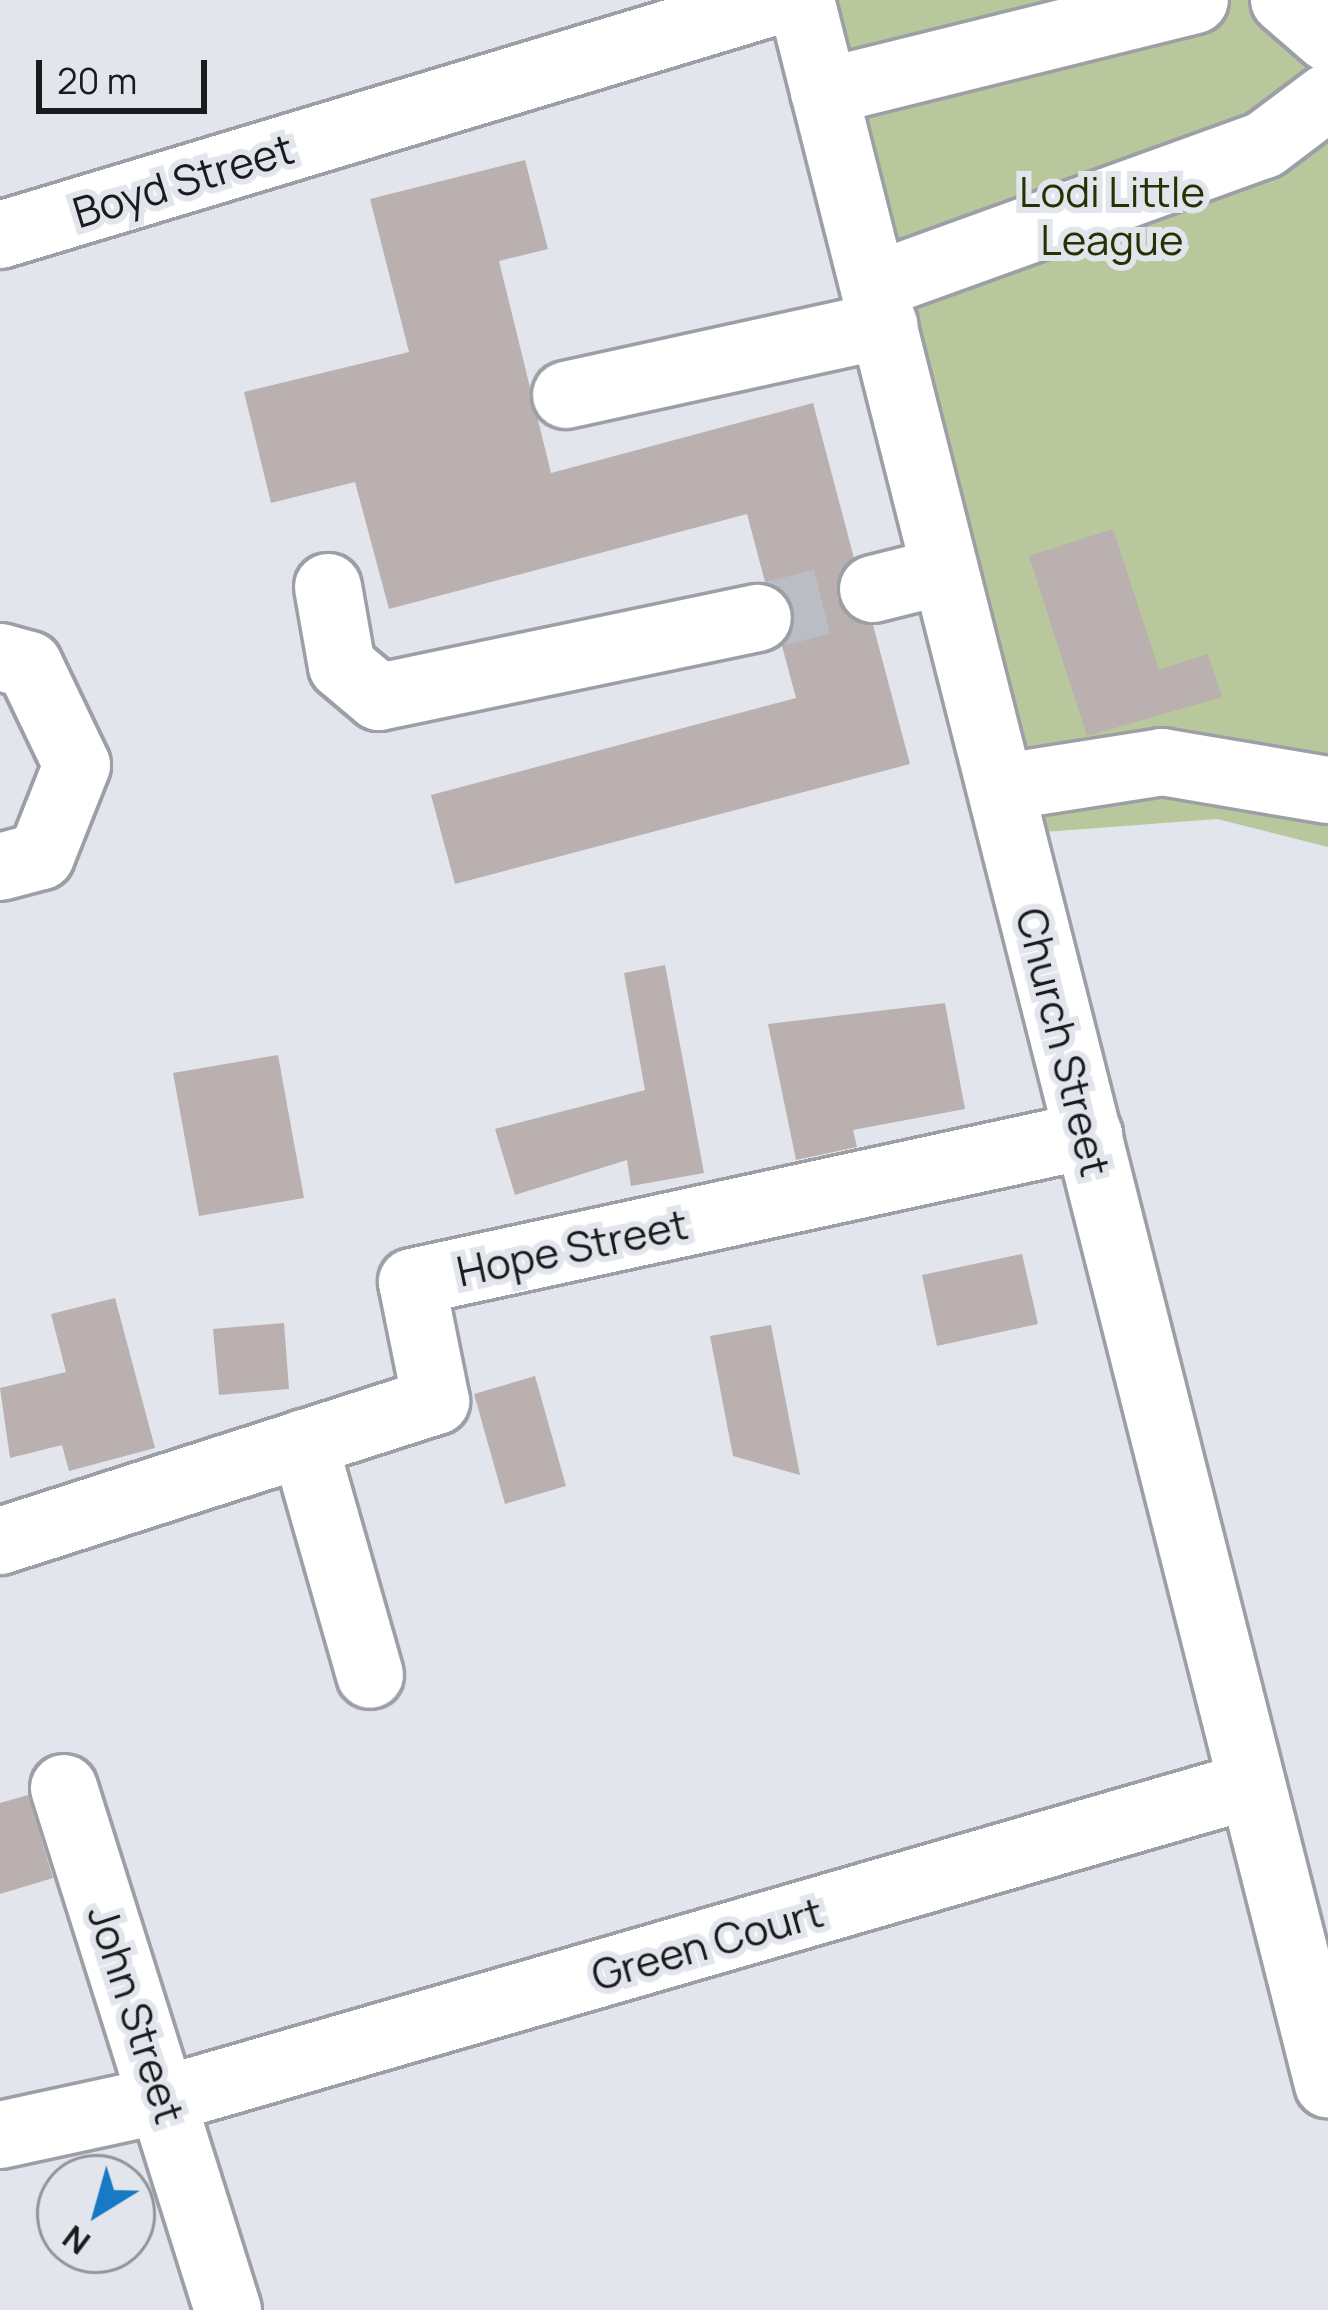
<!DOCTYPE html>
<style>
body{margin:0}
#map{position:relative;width:1328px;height:2310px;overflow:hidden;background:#e2e6ec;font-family:Manrope,sans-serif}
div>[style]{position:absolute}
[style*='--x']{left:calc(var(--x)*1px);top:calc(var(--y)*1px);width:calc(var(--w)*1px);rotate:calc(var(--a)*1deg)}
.green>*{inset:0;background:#b9c79c}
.building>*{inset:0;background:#b9b0af}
.minor-tunnel>*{height:66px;margin-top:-33px;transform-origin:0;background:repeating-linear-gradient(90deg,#babdc3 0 66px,transparent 0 99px)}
.roads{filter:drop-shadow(3px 0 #9c9fa5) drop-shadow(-3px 0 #9c9fa5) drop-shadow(0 3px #9c9fa5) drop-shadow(0 -3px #9c9fa5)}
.minor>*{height:66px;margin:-33px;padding:0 33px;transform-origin:33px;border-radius:33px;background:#fff}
span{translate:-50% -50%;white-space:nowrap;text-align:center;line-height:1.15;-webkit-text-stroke:12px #e2e6ec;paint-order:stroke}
.street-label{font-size:42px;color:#1a1b1d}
.park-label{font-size:42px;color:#273204}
.north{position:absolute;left:36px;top:2154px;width:120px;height:120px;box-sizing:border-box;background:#e2e6ec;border:3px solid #929599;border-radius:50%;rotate:217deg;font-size:33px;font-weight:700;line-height:48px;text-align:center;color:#1a1b1d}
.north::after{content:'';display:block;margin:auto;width:42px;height:54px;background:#1979c5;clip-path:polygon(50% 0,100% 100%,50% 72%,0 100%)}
.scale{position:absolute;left:36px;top:60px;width:171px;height:54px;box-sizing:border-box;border:6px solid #1a1b1d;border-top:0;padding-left:15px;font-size:36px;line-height:42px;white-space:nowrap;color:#1a1b1d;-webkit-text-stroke:9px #e2e6ec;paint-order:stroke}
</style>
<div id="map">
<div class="green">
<i style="clip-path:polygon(835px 0,1328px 0,1328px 847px,1217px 819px,1044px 832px)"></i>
</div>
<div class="building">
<i style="clip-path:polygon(525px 160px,548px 249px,499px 261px,551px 473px,813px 403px,854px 558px,837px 599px,873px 625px,910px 764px,455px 884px,431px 795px,796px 698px,782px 646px,794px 609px,765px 582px,747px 514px,389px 609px,355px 482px,271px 503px,244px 392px,409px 352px,370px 199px)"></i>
<i style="clip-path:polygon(1113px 529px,1159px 670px,1208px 654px,1222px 697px,1087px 736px,1029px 556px)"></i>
<i style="clip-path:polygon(665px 965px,704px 1173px,631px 1186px,627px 1160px,515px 1195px,495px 1129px,645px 1090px,624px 973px)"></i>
<i style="clip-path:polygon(945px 1003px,965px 1109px,853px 1130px,857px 1147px,796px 1160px,768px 1024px)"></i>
<i style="clip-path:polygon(278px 1055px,304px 1198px,199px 1216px,173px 1073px)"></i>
<i style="clip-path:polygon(1022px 1254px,1038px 1324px,937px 1346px,922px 1275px)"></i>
<i style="clip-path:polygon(115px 1298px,155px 1448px,69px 1471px,62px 1445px,10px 1458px,0 1388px,66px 1372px,51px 1314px)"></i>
<i style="clip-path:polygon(284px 1323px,289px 1389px,219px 1395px,213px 1329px)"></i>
<i style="clip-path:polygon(771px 1325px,800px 1475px,733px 1456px,710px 1336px)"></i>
<i style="clip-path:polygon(535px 1376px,566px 1486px,505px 1504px,474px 1394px)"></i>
<i style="clip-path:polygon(28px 1795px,53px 1878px,0 1894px,0 1803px)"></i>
</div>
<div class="minor-tunnel">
<i style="--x:758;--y:618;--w:119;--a:-14.2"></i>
</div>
<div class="roads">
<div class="minor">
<i style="--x:801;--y:0;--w:2150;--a:75.81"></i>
<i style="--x:1284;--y:0;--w:58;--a:40.8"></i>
<i style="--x:824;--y:92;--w:382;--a:-13.9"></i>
<i style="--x:0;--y:235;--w:815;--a:-16.77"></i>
<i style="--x:874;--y:286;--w:415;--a:-19.9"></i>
<i style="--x:1264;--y:145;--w:80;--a:-36.9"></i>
<i style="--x:566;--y:395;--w:326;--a:-12.4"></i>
<i style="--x:328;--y:587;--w:80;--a:80"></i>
<i style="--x:342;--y:666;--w:48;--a:40"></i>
<i style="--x:379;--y:697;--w:387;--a:-11.8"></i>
<i style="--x:873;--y:589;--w:74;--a:-14"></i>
<i style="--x:0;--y:657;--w:30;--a:15"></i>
<i style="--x:29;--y:665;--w:111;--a:64.4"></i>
<i style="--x:77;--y:765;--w:98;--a:111.6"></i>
<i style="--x:41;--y:856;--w:42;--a:165"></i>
<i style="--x:1003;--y:787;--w:161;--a:-8.9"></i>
<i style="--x:1162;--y:762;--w:168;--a:9.6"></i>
<i style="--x:304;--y:1443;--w:241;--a:74.1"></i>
<i style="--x:0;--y:1541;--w:458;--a:-17.8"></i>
<i style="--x:436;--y:1401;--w:121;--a:-101.4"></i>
<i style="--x:412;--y:1282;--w:693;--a:-12.25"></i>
<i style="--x:64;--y:1788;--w:547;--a:72.56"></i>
<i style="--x:0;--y:2135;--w:170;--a:-12.2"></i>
<i style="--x:166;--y:2099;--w:1126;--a:-16.13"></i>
</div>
</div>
<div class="street-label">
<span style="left:183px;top:180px;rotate:-17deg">Boyd Street</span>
<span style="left:1064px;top:1042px;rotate:76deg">Church Street</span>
<span style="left:572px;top:1247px;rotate:-12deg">Hope Street</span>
<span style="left:707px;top:1943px;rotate:-16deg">Green Court</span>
<span style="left:137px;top:2014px;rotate:72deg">John Street</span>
</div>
<div class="park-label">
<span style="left:1112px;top:215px">Lodi Little<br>League</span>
</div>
<div class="north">N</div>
<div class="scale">20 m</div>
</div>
